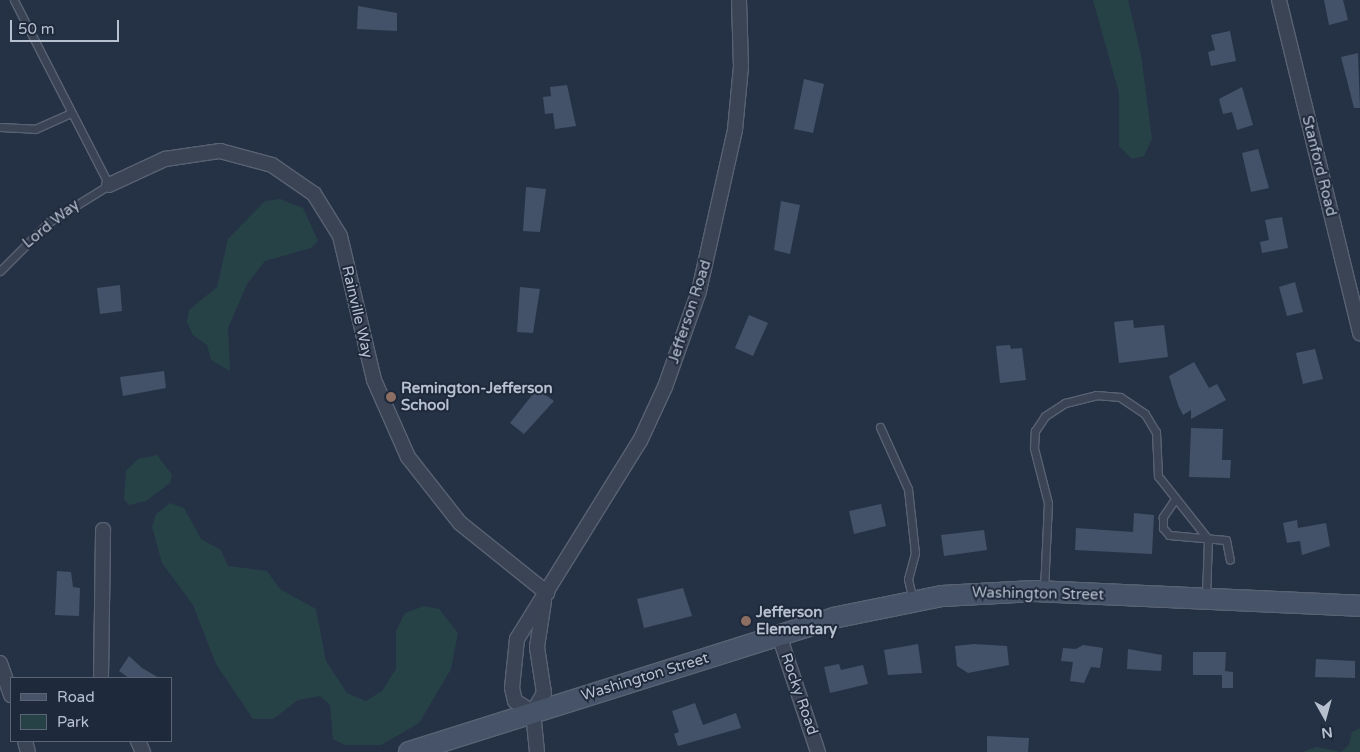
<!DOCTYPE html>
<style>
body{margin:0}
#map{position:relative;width:1360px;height:752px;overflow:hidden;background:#253246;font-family:"Varela Round",sans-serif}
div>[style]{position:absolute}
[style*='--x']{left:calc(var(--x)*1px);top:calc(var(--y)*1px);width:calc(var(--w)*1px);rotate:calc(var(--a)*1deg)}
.green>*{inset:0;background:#274247}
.building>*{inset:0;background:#435269}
.roads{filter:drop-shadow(1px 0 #586272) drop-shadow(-1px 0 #586272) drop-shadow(0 1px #586272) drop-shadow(0 -1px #586272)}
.lane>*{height:7px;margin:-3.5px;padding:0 3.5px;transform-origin:3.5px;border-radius:3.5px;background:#3a4455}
.street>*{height:14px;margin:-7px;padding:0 7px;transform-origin:7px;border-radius:7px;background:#3a4455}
.secondary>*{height:20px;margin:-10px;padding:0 10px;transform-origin:10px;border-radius:10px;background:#475369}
.dots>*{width:14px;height:14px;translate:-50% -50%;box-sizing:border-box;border:2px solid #1e293b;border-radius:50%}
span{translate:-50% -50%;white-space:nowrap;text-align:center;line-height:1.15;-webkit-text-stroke:4px #1e293b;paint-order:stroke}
.street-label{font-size:15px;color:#b7c0ce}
.poi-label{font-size:15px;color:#b7c0ce;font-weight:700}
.left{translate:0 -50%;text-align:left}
.legend{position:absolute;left:10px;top:677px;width:162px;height:65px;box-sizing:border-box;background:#1e293b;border:1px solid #5b6576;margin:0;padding:6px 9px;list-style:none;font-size:15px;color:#b7c0ce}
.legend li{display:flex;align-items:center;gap:10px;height:25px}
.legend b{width:25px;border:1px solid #5b6576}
.north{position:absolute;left:1300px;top:692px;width:50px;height:50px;-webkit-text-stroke:4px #1e293b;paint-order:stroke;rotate:173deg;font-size:14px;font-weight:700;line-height:20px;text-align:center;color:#b7c0ce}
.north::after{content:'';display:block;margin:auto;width:18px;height:22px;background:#b7c0ce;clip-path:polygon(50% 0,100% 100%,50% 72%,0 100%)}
.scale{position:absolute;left:10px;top:20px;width:109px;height:22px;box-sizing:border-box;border:2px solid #b7c0ce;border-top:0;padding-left:6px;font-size:15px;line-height:18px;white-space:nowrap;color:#b7c0ce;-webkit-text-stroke:4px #1e293b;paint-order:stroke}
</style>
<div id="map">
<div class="green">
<i style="clip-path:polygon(1093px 0,1128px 0,1141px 55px,1152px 139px,1144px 156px,1132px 159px,1119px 146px,1119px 93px)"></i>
<i style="clip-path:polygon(280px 199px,303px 208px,318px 241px,311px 248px,265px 261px,247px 284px,228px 328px,230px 371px,211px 360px,207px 345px,193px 335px,187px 322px,189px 310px,217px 287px,228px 239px,265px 201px)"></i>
<i style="clip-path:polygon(157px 455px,172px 475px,170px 483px,146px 501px,129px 505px,124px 499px,126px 471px,138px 459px)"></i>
<i style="clip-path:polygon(170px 503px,184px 508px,201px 539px,221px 550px,228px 566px,267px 571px,280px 589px,316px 609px,326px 661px,347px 693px,366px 701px,382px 691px,396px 669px,396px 631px,405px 613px,424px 606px,439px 609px,458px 633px,451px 669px,419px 723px,381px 745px,345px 745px,333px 739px,330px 705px,320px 696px,298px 700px,273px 719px,253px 719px,216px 664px,193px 605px,162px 563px,152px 527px,156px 514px)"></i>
<i style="clip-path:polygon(1360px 728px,1360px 752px,1302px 752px,1316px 747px,1341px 752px,1349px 745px,1352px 732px)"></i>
</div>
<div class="building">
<i style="clip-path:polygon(1324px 0,1343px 0,1348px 20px,1329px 25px)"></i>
<i style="clip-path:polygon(358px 6px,397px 13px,397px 31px,357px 29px)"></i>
<i style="clip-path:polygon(1230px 31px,1236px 61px,1211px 66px,1208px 52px,1215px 50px,1211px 35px)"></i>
<i style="clip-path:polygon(1358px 53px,1360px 108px,1354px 108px,1341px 57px)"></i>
<i style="clip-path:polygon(804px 79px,824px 84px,813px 133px,794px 129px)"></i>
<i style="clip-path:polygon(567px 85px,576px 126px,555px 129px,553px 113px,545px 114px,543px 97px,551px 96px,550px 87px)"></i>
<i style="clip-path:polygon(1242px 87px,1253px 125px,1237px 130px,1232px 112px,1223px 114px,1219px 99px)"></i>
<i style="clip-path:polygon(1258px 149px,1269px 188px,1251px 192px,1242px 153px)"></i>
<i style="clip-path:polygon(526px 187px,546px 189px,540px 232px,523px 231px)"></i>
<i style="clip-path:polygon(781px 201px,800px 205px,790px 254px,774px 250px)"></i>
<i style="clip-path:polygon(1282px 217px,1288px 248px,1262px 253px,1260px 242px,1269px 240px,1265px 220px)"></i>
<i style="clip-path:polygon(1295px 282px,1303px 312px,1287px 316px,1279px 287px)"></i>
<i style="clip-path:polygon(120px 285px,122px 311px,100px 314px,97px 288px)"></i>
<i style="clip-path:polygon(520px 287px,540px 289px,533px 333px,517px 332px)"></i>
<i style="clip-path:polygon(749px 315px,768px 323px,753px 356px,735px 348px)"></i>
<i style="clip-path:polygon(1133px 320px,1134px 328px,1164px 325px,1168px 357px,1119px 363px,1114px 322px)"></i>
<i style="clip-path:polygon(1010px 345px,1011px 349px,1022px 348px,1026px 380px,1000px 383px,996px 346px)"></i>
<i style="clip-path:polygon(1315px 349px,1323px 379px,1303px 384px,1296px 353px)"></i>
<i style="clip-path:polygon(1194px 362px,1209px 388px,1217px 384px,1226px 400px,1191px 419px,1191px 410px,1183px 415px,1178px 405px,1169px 376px)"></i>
<i style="clip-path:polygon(164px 371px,166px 388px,123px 396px,120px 377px)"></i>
<i style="clip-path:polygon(537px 389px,554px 401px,524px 434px,510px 423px)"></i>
<i style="clip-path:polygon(1191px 428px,1223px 429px,1222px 460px,1231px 460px,1230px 478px,1189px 477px)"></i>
<i style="clip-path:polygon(881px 504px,886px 526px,854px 534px,849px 511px)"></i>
<i style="clip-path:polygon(1134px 513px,1154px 515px,1152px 554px,1075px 550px,1076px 528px,1133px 532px)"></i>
<i style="clip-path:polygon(1297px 520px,1298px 528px,1326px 523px,1330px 546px,1302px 555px,1300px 541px,1287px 543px,1283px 523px)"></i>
<i style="clip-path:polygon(984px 530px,987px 550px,944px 556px,941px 535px)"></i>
<i style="clip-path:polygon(57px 571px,71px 572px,73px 587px,80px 588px,79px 616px,55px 615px)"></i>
<i style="clip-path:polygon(683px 588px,692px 616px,644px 628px,637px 599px)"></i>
<i style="clip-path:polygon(918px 644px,922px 673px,888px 675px,884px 650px)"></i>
<i style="clip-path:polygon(974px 644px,1007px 646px,1009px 665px,968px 673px,957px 666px,955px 646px)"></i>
<i style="clip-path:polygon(1083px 645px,1103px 648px,1100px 668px,1091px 667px,1084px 683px,1070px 681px,1073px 662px,1061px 661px,1063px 648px,1076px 649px)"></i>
<i style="clip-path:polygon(1128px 649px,1162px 655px,1161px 671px,1127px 669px)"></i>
<i style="clip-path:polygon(1193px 652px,1226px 652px,1225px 671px,1233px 672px,1233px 688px,1222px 688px,1222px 675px,1193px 675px)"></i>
<i style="clip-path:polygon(129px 656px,142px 668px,159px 678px,129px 678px,119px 671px)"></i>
<i style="clip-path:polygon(1316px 659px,1355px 661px,1355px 678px,1315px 677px)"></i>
<i style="clip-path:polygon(839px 664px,841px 670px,863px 665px,868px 684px,830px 693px,824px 667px)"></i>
<i style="clip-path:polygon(695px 703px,703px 725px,736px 713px,741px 728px,678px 746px,674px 734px,679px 732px,672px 711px)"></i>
<i style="clip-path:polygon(987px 736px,1029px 738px,1028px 752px,987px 752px)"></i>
</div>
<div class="roads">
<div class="lane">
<i style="--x:0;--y:127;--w:35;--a:3"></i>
<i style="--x:35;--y:129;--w:39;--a:-24"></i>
<i style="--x:0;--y:271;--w:69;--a:-45"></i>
<i style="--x:49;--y:222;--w:70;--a:-31.7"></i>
<i style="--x:109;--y:185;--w:208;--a:-117.2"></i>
<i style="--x:880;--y:427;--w:68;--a:65.7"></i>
<i style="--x:908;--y:489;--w:64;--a:83.8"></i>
<i style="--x:915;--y:553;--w:27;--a:105"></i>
<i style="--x:908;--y:579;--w:22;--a:77"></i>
<i style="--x:1175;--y:499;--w:22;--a:124"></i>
<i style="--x:1163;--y:517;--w:11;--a:90"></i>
<i style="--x:1163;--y:528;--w:9;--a:49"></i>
<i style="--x:1169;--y:535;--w:57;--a:5"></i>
<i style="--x:1226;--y:540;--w:20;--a:79"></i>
<i style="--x:1044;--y:590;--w:87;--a:-87.4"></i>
<i style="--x:1048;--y:503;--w:57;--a:-104.3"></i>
<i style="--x:1034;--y:448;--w:17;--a:-87"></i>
<i style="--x:1035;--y:431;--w:18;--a:-56"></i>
<i style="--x:1045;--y:416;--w:24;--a:-33"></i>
<i style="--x:1065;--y:403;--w:32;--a:-14"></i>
<i style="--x:1096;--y:395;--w:24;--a:5"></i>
<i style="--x:1120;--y:397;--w:30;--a:34"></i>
<i style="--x:1145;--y:414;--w:21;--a:59"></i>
<i style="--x:1156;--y:432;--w:44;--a:87.4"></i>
<i style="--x:1158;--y:476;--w:80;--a:51.6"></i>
<i style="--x:1208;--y:539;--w:58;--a:92"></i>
</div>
<div class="street">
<i style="--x:1279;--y:0;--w:343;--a:76.3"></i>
<i style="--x:109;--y:185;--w:62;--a:-24.9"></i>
<i style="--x:165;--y:159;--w:56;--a:-8.3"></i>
<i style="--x:220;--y:151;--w:54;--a:15.1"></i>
<i style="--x:272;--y:165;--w:51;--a:34.6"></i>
<i style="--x:314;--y:194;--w:49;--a:58.2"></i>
<i style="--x:340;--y:236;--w:148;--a:76.7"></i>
<i style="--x:374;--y:380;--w:84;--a:66.2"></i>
<i style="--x:408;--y:457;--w:84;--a:51.8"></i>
<i style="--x:460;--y:523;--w:112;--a:38.8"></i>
<i style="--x:779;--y:635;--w:123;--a:71.6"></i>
<i style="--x:0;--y:663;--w:34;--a:71"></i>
<i style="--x:101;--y:678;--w:148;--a:-89.2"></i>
<i style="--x:533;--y:712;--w:21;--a:-149"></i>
<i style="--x:515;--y:701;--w:13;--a:-103"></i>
<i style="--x:512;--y:688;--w:49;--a:-84.2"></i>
<i style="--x:517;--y:639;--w:233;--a:-58.2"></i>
<i style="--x:640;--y:441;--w:60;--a:-65.2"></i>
<i style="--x:665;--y:387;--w:102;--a:-70.5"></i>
<i style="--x:699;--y:291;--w:165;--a:-77.4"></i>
<i style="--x:735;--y:130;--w:63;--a:-84.6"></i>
<i style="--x:741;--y:67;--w:67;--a:-91.7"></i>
<i style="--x:533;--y:712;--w:22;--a:-60"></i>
<i style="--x:544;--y:693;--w:47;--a:-98.7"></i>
<i style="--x:537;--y:647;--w:47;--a:-81.3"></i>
<i style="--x:533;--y:712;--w:40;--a:84.3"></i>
<i style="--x:25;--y:741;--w:11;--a:75"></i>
<i style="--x:138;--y:741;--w:12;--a:66"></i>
</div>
<div class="secondary">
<i style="--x:409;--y:752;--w:445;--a:-17.5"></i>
<i style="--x:833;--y:618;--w:111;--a:-11.4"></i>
<i style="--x:942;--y:596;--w:93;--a:-3.1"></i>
<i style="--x:1035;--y:591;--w:325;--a:2.6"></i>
</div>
</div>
<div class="dots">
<i style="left:391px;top:397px;background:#8d6e63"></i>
<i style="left:746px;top:621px;background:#8d6e63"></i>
</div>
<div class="street-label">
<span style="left:1319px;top:166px;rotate:76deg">Stanford Road</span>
<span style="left:51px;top:224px;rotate:-39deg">Lord Way</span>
<span style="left:357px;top:312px;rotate:77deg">Rainville Way</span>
<span style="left:690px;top:312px;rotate:-72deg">Jefferson Road</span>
<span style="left:1038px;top:594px;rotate:1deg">Washington Street</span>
<span style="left:645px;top:677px;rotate:-17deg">Washington Street</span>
<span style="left:799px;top:694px;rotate:71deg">Rocky Road</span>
</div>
<div class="poi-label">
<span class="left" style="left:401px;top:397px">Remington-Jefferson<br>School</span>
<span class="left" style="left:756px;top:621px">Jefferson<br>Elementary</span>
</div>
<ul class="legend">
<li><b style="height:6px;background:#475369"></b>Road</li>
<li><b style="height:14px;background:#274247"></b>Park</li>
</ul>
<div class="north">N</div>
<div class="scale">50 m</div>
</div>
